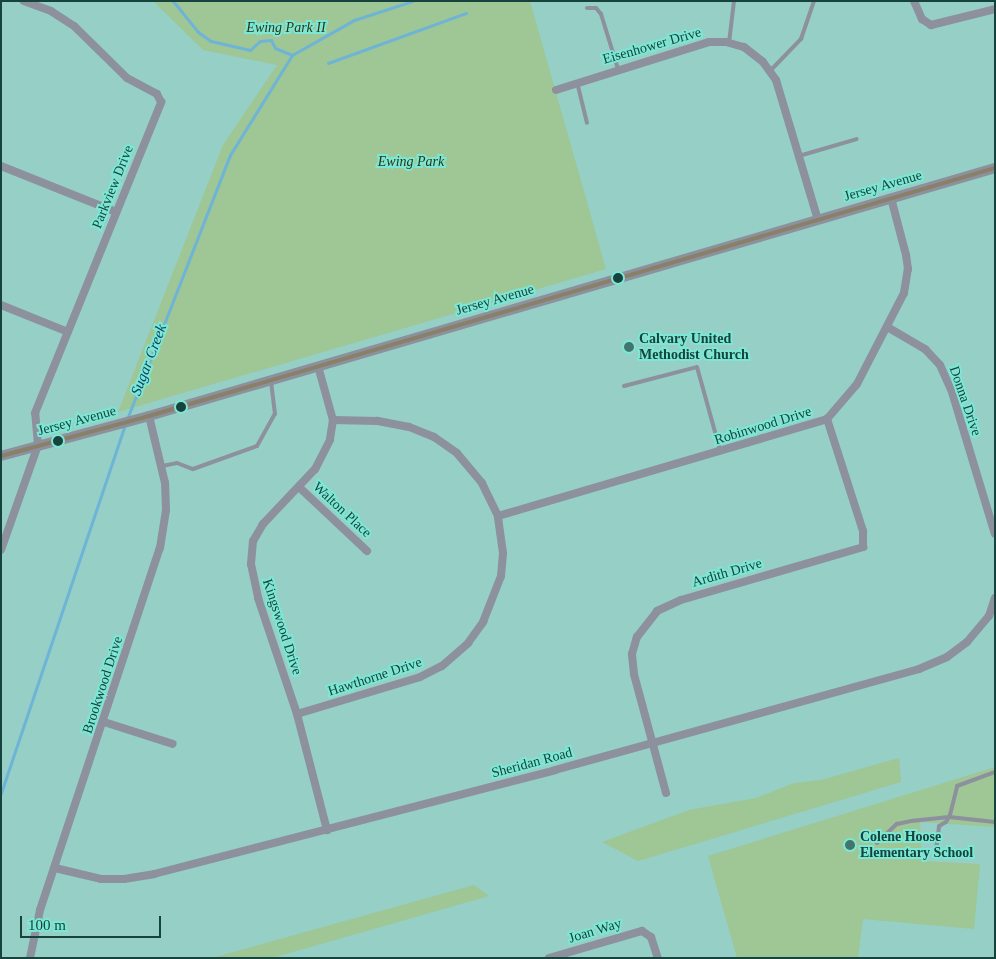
<!DOCTYPE html>
<style>
body{margin:0}
#map{position:relative;width:996px;height:959px;overflow:hidden;background:#95cfc5;font-family:Georgia,serif}
div>[style]{position:absolute}
[style*='--x']{left:calc(var(--x)*1px);top:calc(var(--y)*1px);width:calc(var(--w)*1px);rotate:calc(var(--a)*1deg)}
.green>*{inset:0;background:#9fc695}
.stream>*{height:3px;margin:-1.5px;padding:0 1.5px;transform-origin:1.5px;border-radius:1.5px;background:#6eb4d6}
.service>*{height:4px;margin:-2px;padding:0 2px;transform-origin:2px;border-radius:2px;background:#8d909d}
.minor>*{height:8px;margin:-4px;padding:0 4px;transform-origin:4px;border-radius:4px;background:#8d909d}
.tertiary>*{height:10px;margin:-5px;padding:0 5px;transform-origin:5px;border-radius:5px;background:#8d909d}
.bus-1>*{height:4px;margin:-2px;padding:0 2px;transform-origin:2px;border-radius:2px;background:#888068}
.dots>*{width:14px;height:14px;translate:-50% -50%;box-sizing:border-box;border:2px solid #7de7d5;border-radius:50%}
span{translate:-50% -50%;white-space:nowrap;text-align:center;line-height:1.15;-webkit-text-stroke:4px #7de7d5;paint-order:stroke}
.park-label{font-size:14px;color:#2c3513;font-style:italic}
.street-label{font-size:14px;color:#16443d}
.poi-label{font-size:14px;color:#16443d;font-weight:700}
.left{translate:0 -50%;text-align:left}
.water-label{font-size:15px;color:#064467;font-style:italic}
.frame{position:absolute;inset:0;border:2px solid #16443d;pointer-events:none}
.scale{position:absolute;left:20px;top:916px;width:141px;height:22px;box-sizing:border-box;border:2px solid #16443d;border-top:0;padding-left:6px;font-size:15px;line-height:18px;white-space:nowrap;color:#16443d;-webkit-text-stroke:4px #7de7d5;paint-order:stroke}
</style>
<div id="map">
<div class="green">
<i style="clip-path:polygon(153px 1px,530px 1px,606px 269px,118px 412px,223px 145px,277px 65px,203px 50px)"></i>
<i style="clip-path:polygon(899px 758px,901px 782px,638px 861px,602px 842px,689px 810px,756px 798px,794px 783px,821px 780px)"></i>
<i style="clip-path:polygon(995px 767px,995px 827px,920px 822px,922px 861px,980px 864px,974px 929px,863px 919px,858px 958px,737px 958px,708px 856px)"></i>
<i style="clip-path:polygon(474px 885px,489px 896px,272px 958px,212px 958px)"></i>
</div>
<div class="stream">
<i style="--x:173;--y:1;--w:40;--a:51"></i>
<i style="--x:198;--y:32;--w:16;--a:35"></i>
<i style="--x:211;--y:41;--w:40;--a:13"></i>
<i style="--x:250;--y:50;--w:13;--a:-42"></i>
<i style="--x:260;--y:41;--w:11;--a:-5"></i>
<i style="--x:271;--y:40;--w:9;--a:63"></i>
<i style="--x:275;--y:48;--w:18;--a:22"></i>
<i style="--x:328;--y:63;--w:147;--a:-19.9"></i>
<i style="--x:127;--y:419;--w:283;--a:-68.7"></i>
<i style="--x:230;--y:155;--w:118;--a:-58.2"></i>
<i style="--x:292;--y:55;--w:71;--a:-29.4"></i>
<i style="--x:354;--y:20;--w:62;--a:-17.9"></i>
<i style="--x:1;--y:793;--w:388;--a:-71.4"></i>
</div>
<div class="service">
<i style="--x:587;--y:8;--w:9;--a:0"></i>
<i style="--x:596;--y:8;--w:8;--a:50"></i>
<i style="--x:601;--y:14;--w:58;--a:72.8"></i>
<i style="--x:729;--y:43;--w:42;--a:-83.2"></i>
<i style="--x:770;--y:71;--w:45;--a:-45.9"></i>
<i style="--x:801;--y:39;--w:40;--a:-71.1"></i>
<i style="--x:577;--y:82;--w:42;--a:76.3"></i>
<i style="--x:799;--y:156;--w:60;--a:-16.3"></i>
<i style="--x:624;--y:386;--w:75;--a:-14.6"></i>
<i style="--x:697;--y:367;--w:86;--a:74.5"></i>
<i style="--x:162;--y:466;--w:15;--a:-11"></i>
<i style="--x:177;--y:463;--w:17;--a:21"></i>
<i style="--x:193;--y:469;--w:68;--a:-19.8"></i>
<i style="--x:257;--y:446;--w:37;--a:-61"></i>
<i style="--x:275;--y:414;--w:32;--a:-97"></i>
<i style="--x:877;--y:843;--w:28;--a:-44"></i>
<i style="--x:897;--y:824;--w:14;--a:-12"></i>
<i style="--x:911;--y:821;--w:38;--a:-6"></i>
<i style="--x:949;--y:817;--w:46;--a:6.2"></i>
<i style="--x:936;--y:851;--w:25;--a:-83"></i>
<i style="--x:939;--y:826;--w:8;--a:-30"></i>
<i style="--x:946;--y:822;--w:8;--a:-60"></i>
<i style="--x:950;--y:815;--w:30;--a:-76"></i>
<i style="--x:957;--y:786;--w:40;--a:-20.2"></i>
</div>
<div class="minor">
<i style="--x:914;--y:1;--w:20;--a:66"></i>
<i style="--x:922;--y:19;--w:11;--a:34"></i>
<i style="--x:931;--y:25;--w:66;--a:-14"></i>
<i style="--x:556;--y:90;--w:160;--a:-17.4"></i>
<i style="--x:709;--y:42;--w:17;--a:0"></i>
<i style="--x:726;--y:42;--w:19;--a:16"></i>
<i style="--x:744;--y:47;--w:24;--a:38"></i>
<i style="--x:763;--y:62;--w:22;--a:54"></i>
<i style="--x:776;--y:80;--w:146;--a:73.3"></i>
<i style="--x:1;--y:166;--w:124;--a:21.8"></i>
<i style="--x:1;--y:305;--w:72;--a:21.9"></i>
<i style="--x:889;--y:328;--w:42;--a:30.3"></i>
<i style="--x:925;--y:349;--w:22;--a:47"></i>
<i style="--x:940;--y:365;--w:30;--a:66"></i>
<i style="--x:952;--y:392;--w:148;--a:73.2"></i>
<i style="--x:318;--y:366;--w:56;--a:74.5"></i>
<i style="--x:333;--y:420;--w:20;--a:99"></i>
<i style="--x:330;--y:440;--w:33;--a:117"></i>
<i style="--x:315;--y:469;--w:76;--a:133.4"></i>
<i style="--x:263;--y:524;--w:20;--a:120"></i>
<i style="--x:253;--y:541;--w:23;--a:95"></i>
<i style="--x:251;--y:564;--w:35;--a:78"></i>
<i style="--x:258;--y:598;--w:122;--a:71.4"></i>
<i style="--x:297;--y:714;--w:120;--a:75.5"></i>
<i style="--x:300;--y:488;--w:92;--a:43.2"></i>
<i style="--x:498;--y:516;--w:343;--a:-16.4"></i>
<i style="--x:827;--y:419;--w:46;--a:-49.4"></i>
<i style="--x:857;--y:384;--w:102;--a:-62.7"></i>
<i style="--x:904;--y:293;--w:24;--a:-81"></i>
<i style="--x:908;--y:269;--w:14;--a:-98"></i>
<i style="--x:906;--y:255;--w:59;--a:-104.7"></i>
<i style="--x:1;--y:550;--w:111;--a:-70.6"></i>
<i style="--x:38;--y:445;--w:32;--a:-95"></i>
<i style="--x:35;--y:413;--w:336;--a:-67.9"></i>
<i style="--x:161;--y:102;--w:9;--a:-117"></i>
<i style="--x:157;--y:94;--w:34;--a:-152"></i>
<i style="--x:127;--y:78;--w:74;--a:-135.5"></i>
<i style="--x:74;--y:26;--w:27;--a:-147"></i>
<i style="--x:51;--y:11;--w:29;--a:-160"></i>
<i style="--x:297;--y:714;--w:128;--a:-16.7"></i>
<i style="--x:420;--y:677;--w:25;--a:-27"></i>
<i style="--x:442;--y:666;--w:35;--a:-41"></i>
<i style="--x:468;--y:643;--w:26;--a:-54"></i>
<i style="--x:483;--y:622;--w:49;--a:-68.6"></i>
<i style="--x:501;--y:576;--w:23;--a:-85"></i>
<i style="--x:503;--y:553;--w:37;--a:-98"></i>
<i style="--x:498;--y:516;--w:37;--a:-116"></i>
<i style="--x:482;--y:483;--w:39;--a:-130"></i>
<i style="--x:457;--y:453;--w:28;--a:-145"></i>
<i style="--x:434;--y:437;--w:27;--a:-158"></i>
<i style="--x:409;--y:427;--w:33;--a:-169"></i>
<i style="--x:377;--y:421;--w:44;--a:-178.7"></i>
<i style="--x:104;--y:722;--w:72;--a:17.7"></i>
<i style="--x:666;--y:793;--w:123;--a:-105.1"></i>
<i style="--x:634;--y:674;--w:20;--a:-96"></i>
<i style="--x:632;--y:654;--w:18;--a:-74"></i>
<i style="--x:637;--y:637;--w:33;--a:-52"></i>
<i style="--x:657;--y:611;--w:26;--a:-25"></i>
<i style="--x:681;--y:600;--w:190;--a:-16.2"></i>
<i style="--x:863;--y:547;--w:16;--a:-90"></i>
<i style="--x:863;--y:531;--w:118;--a:-107.8"></i>
<i style="--x:55;--y:868;--w:47;--a:13.4"></i>
<i style="--x:101;--y:879;--w:23;--a:0"></i>
<i style="--x:124;--y:879;--w:30;--a:-9"></i>
<i style="--x:154;--y:874;--w:414;--a:-14.5"></i>
<i style="--x:555;--y:770;--w:378;--a:-15.5"></i>
<i style="--x:919;--y:669;--w:30;--a:-23"></i>
<i style="--x:947;--y:657;--w:25;--a:-37"></i>
<i style="--x:967;--y:642;--w:34;--a:-50"></i>
<i style="--x:989;--y:616;--w:19;--a:-72"></i>
<i style="--x:30;--y:958;--w:49;--a:-78.2"></i>
<i style="--x:40;--y:910;--w:381;--a:-71.7"></i>
<i style="--x:160;--y:548;--w:38;--a:-81"></i>
<i style="--x:166;--y:510;--w:27;--a:-92"></i>
<i style="--x:165;--y:483;--w:69;--a:-103.4"></i>
<i style="--x:549;--y:958;--w:97;--a:-16.2"></i>
<i style="--x:642;--y:931;--w:11;--a:34"></i>
<i style="--x:651;--y:937;--w:22;--a:72"></i>
</div>
<div class="tertiary">
<i style="--x:1;--y:456;--w:153;--a:-15.1"></i>
<i style="--x:149;--y:416;--w:882;--a:-16.34"></i>
</div>
<div class="bus-1">
<i style="--x:1;--y:456;--w:153;--a:-15.1"></i>
<i style="--x:149;--y:416;--w:882;--a:-16.34"></i>
</div>
<div class="dots">
<i style="left:618px;top:278px;background:#16443d"></i>
<i style="left:629px;top:347px;background:#42756d"></i>
<i style="left:181px;top:407px;background:#16443d"></i>
<i style="left:58px;top:441px;background:#16443d"></i>
<i style="left:850px;top:845px;background:#42756d"></i>
</div>
<div class="park-label">
<span style="left:286px;top:28px">Ewing Park II</span>
<span style="left:411px;top:162px">Ewing Park</span>
</div>
<div class="street-label">
<span style="left:652px;top:46px;rotate:-16deg">Eisenhower Drive</span>
<span style="left:883px;top:186px;rotate:-16deg">Jersey Avenue</span>
<span style="left:113px;top:187px;rotate:-68deg">Parkview Drive</span>
<span style="left:495px;top:300px;rotate:-16deg">Jersey Avenue</span>
<span style="left:965px;top:401px;rotate:71deg">Donna Drive</span>
<span style="left:77px;top:421px;rotate:-15deg">Jersey Avenue</span>
<span style="left:763px;top:426px;rotate:-17deg">Robinwood Drive</span>
<span style="left:342px;top:510px;rotate:43deg">Walton Place</span>
<span style="left:727px;top:573px;rotate:-16deg">Ardith Drive</span>
<span style="left:282px;top:627px;rotate:72deg">Kingswood Drive</span>
<span style="left:375px;top:677px;rotate:-18deg">Hawthorne Drive</span>
<span style="left:103px;top:685px;rotate:-72deg">Brookwood Drive</span>
<span style="left:532px;top:763px;rotate:-15deg">Sheridan Road</span>
<span style="left:595px;top:931px;rotate:-17deg">Joan Way</span>
</div>
<div class="poi-label">
<span class="left" style="left:639px;top:347px">Calvary United<br>Methodist Church</span>
<span class="left" style="left:860px;top:845px">Colene Hoose<br>Elementary School</span>
</div>
<div class="water-label">
<span style="left:149px;top:360px;rotate:-69deg">Sugar Creek</span>
</div>
<div class="frame"></div>
<div class="scale">100 m</div>
</div>
